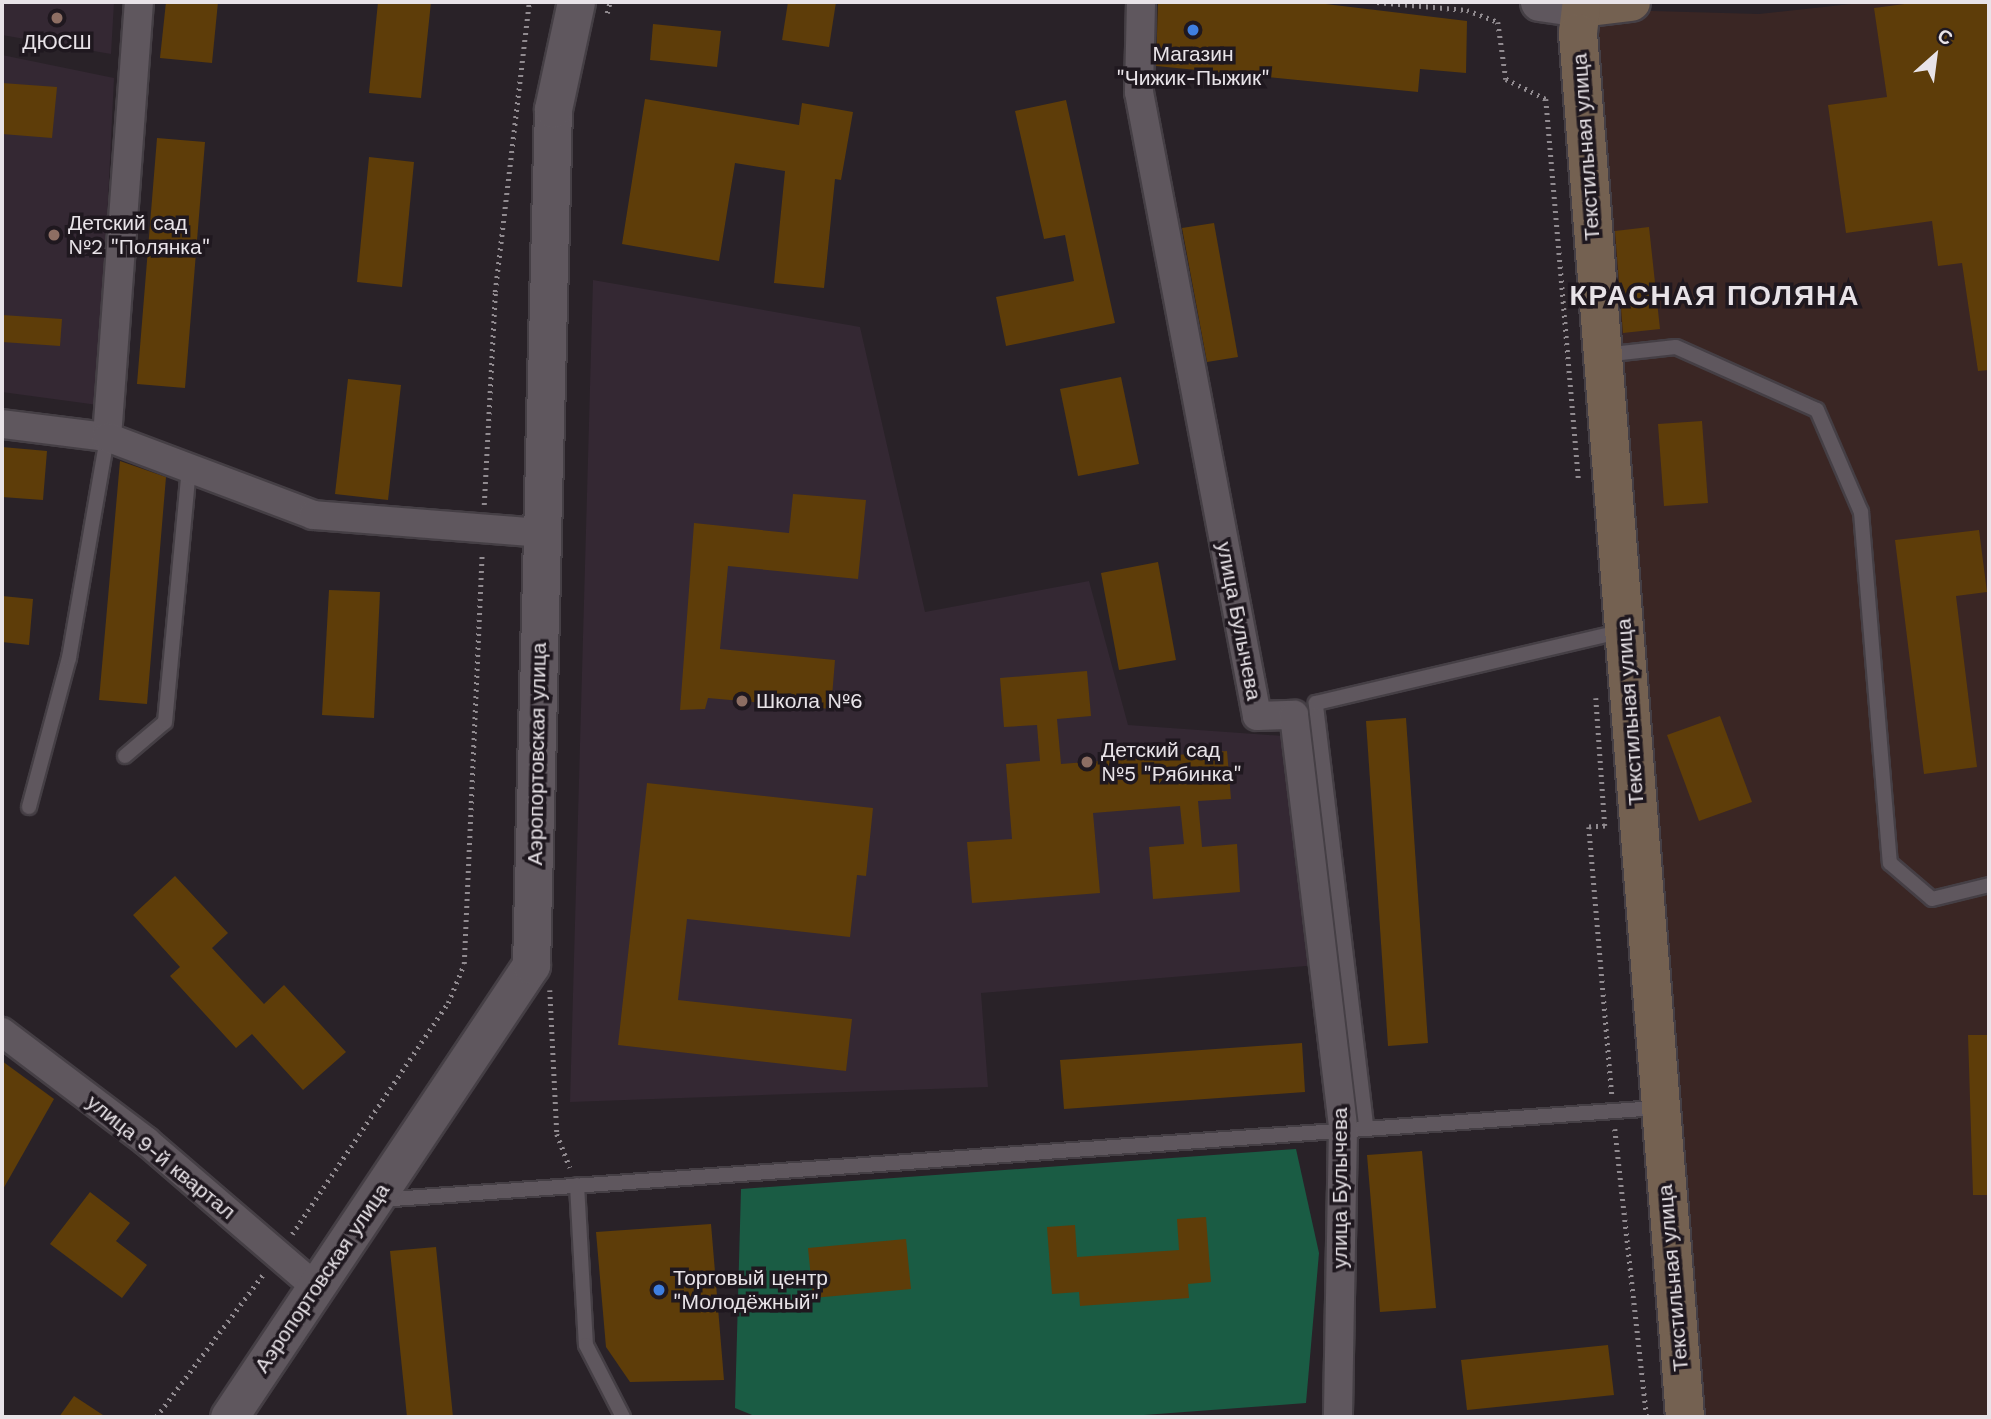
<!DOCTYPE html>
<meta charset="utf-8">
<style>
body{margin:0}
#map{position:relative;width:1991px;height:1419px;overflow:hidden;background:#292228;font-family:"Work Sans",sans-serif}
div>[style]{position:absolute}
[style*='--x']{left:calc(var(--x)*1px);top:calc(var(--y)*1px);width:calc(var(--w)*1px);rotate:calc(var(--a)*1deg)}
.industrial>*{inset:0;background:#3a2624}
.built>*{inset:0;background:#342833}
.forest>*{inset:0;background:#1a5c44}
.building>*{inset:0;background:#5e3d09}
.path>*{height:4.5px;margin-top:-2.25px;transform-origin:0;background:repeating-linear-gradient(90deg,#918b90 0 2px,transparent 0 7px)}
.roads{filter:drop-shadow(2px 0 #453f45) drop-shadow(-2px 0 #453f45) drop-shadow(0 2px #453f45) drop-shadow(0 -2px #453f45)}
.service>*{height:14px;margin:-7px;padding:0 7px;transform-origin:7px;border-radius:7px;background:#5f575e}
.minor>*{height:28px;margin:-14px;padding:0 14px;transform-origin:14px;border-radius:14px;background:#5f575e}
.tertiary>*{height:37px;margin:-18.5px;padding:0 18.5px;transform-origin:18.5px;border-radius:18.5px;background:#5f575e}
.secondary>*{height:38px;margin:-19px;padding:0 19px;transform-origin:19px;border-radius:19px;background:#746151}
.dots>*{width:19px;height:19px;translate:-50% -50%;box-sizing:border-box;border:4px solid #1f181f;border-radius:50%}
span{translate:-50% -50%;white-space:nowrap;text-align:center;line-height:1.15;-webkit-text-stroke:7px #1f181f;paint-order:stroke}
.poi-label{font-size:21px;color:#e8e3e8}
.left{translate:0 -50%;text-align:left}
.street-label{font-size:21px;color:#e8e3e8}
.district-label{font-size:28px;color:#e8e3e8;font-weight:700;letter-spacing:2px}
.frame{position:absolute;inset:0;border:4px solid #e8e3e8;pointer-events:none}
.north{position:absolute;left:1900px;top:21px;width:70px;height:70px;-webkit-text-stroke:5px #1f181f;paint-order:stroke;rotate:28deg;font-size:19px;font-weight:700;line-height:28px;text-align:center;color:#e8e3e8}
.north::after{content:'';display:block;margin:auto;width:24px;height:32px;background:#e8e3e8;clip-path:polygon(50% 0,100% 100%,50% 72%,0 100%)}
</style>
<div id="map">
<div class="industrial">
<i style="clip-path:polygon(1869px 2px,1989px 2px,1989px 1417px,1688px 1417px,1592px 19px,1616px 10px,1759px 14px)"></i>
</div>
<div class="built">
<i style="clip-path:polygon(2px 2px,114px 2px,111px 54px,2px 35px)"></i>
<i style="clip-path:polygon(2px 55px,114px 78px,98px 405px,2px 392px)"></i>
<i style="clip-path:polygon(593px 280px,860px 327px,925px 612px,1089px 581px,1128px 725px,1283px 736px,1318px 965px,981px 993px,988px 1087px,570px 1102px)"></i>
</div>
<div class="forest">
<i style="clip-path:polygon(1296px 1149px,1319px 1253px,1306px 1403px,1117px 1417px,757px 1417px,735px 1408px,741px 1189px)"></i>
</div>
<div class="building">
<i style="clip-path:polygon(166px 2px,218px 2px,212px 63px,160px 58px)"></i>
<i style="clip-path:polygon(378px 2px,431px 2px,421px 98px,369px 93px)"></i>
<i style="clip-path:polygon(788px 2px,836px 2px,829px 47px,782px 40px)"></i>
<i style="clip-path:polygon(1158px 2px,1309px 2px,1467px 21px,1466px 73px,1420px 69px,1418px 92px,1156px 66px)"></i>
<i style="clip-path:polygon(1920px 2px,1989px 2px,1989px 370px,1978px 371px,1962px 263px,1938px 266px,1932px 221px,1846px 233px,1828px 105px,1887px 97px,1874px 8px)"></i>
<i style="clip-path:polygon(653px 24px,721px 31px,717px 67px,650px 60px)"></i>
<i style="clip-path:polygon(2px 83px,57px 87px,52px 138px,2px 134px)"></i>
<i style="clip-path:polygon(645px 99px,799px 125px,802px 103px,853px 112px,841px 180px,835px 179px,824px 288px,774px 283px,785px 171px,735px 163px,719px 261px,622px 244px)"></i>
<i style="clip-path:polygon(1066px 100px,1115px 323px,1006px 346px,996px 297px,1074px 281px,1065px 235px,1044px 239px,1015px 111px)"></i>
<i style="clip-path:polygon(157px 138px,205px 142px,185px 388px,137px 384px)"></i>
<i style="clip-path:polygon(369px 157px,414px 162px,402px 287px,357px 282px)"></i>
<i style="clip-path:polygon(1214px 223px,1238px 357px,1207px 362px,1182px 228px)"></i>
<i style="clip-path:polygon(1649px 227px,1660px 329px,1623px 333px,1615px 231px)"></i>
<i style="clip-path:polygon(2px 315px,62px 319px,60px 346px,2px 342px)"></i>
<i style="clip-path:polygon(1121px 377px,1139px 464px,1078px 476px,1060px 389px)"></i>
<i style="clip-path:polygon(348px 379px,401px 385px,388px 500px,335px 494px)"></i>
<i style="clip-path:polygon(1702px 421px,1708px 503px,1664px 506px,1658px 424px)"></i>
<i style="clip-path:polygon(2px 447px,47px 451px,43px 500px,2px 497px)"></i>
<i style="clip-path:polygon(120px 461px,166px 477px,147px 704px,99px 700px)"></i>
<i style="clip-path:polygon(793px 494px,866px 500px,858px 579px,728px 566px,720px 649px,835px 660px,831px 709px,708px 698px,705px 709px,680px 710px,694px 523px,789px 533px)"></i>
<i style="clip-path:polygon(1979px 530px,1987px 592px,1956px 596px,1977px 767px,1924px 774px,1895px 540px)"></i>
<i style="clip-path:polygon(1158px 562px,1176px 660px,1119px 670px,1101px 573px)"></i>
<i style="clip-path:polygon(329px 590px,380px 592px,374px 718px,322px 715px)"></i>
<i style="clip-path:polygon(2px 596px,33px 599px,29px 645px,2px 642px)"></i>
<i style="clip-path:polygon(1087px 671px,1091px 716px,1057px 719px,1061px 764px,1227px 751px,1231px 799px,1198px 801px,1202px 847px,1237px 844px,1240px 892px,1153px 899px,1149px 847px,1184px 844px,1180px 806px,1093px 813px,1100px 893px,972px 903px,967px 842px,1012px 839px,1006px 764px,1040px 761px,1037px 725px,1004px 727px,1000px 678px)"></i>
<i style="clip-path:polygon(1720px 716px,1752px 802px,1699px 821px,1667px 735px)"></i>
<i style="clip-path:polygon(1406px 718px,1428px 1043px,1388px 1046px,1366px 721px)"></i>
<i style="clip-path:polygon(647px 783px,873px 808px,866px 876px,857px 875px,850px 937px,687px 919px,678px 1000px,852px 1019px,846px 1071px,618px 1045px)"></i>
<i style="clip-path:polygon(175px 876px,228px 933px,212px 948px,264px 1004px,284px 985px,346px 1052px,303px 1090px,252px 1034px,236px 1048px,170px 976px,180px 967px,133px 915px)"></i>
<i style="clip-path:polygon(1968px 1035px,1989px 1035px,1989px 1195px,1973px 1195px)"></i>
<i style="clip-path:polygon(1302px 1043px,1305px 1092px,1064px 1109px,1060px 1060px)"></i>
<i style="clip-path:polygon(2px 1061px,54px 1099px,2px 1191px)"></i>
<i style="clip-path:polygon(1422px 1151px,1436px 1308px,1380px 1312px,1367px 1155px)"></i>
<i style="clip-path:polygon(90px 1192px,130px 1223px,116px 1241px,147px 1265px,122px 1298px,50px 1244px)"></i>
<i style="clip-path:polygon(1206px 1217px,1211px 1282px,1188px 1284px,1189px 1298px,1080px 1306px,1079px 1292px,1052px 1294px,1047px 1227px,1075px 1225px,1077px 1257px,1179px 1250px,1177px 1219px)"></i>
<i style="clip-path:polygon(711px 1224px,724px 1380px,630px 1382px,606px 1347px,596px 1232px)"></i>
<i style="clip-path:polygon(906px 1239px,911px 1289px,813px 1298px,808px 1248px)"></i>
<i style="clip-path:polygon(436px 1247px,453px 1417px,407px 1417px,390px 1251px)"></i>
<i style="clip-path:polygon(1608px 1345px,1614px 1395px,1467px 1410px,1461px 1360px)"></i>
<i style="clip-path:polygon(74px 1396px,106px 1417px,59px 1417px)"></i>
</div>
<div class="path">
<i style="--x:1377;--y:2;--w:90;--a:5.1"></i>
<i style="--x:1467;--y:10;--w:33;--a:21"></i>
<i style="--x:1498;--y:22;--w:58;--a:82"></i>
<i style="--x:1506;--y:79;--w:45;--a:26.6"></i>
<i style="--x:1546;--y:99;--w:385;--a:85.1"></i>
<i style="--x:607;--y:13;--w:11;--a:-75"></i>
<i style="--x:484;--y:505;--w:213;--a:-87"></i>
<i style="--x:495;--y:292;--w:292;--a:-83.3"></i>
<i style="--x:1596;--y:698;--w:128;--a:86"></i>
<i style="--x:1605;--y:826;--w:16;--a:176"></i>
<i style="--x:1589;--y:827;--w:270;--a:85.1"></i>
<i style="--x:550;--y:990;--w:144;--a:87.2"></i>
<i style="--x:557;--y:1134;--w:36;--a:69"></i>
<i style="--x:1615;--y:1129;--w:290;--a:83.7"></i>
<i style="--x:292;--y:1234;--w:279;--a:-56"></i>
<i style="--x:448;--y:1003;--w:42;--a:-67.7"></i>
<i style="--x:464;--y:964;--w:412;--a:-87.5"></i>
<i style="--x:156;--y:1417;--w:181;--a:-53.1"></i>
</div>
<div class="roads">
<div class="service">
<i style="--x:1603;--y:355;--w:73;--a:-6.3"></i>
<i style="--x:1676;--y:347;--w:154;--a:24.1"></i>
<i style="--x:1817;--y:410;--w:111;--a:66.7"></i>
<i style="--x:1861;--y:512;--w:352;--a:85.3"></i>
<i style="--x:1890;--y:863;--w:55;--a:40.6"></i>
<i style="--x:1932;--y:899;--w:59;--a:-13.8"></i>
<i style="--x:125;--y:756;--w:52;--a:-40.4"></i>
<i style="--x:165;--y:722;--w:255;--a:-84.6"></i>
<i style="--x:29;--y:807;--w:154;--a:-75"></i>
<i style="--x:69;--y:658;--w:224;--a:-80.2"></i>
<i style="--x:1366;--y:1125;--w:425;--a:-96.8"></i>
<i style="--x:1316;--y:703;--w:315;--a:-13.2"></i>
<i style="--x:577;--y:1185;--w:160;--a:86.8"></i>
<i style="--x:586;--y:1345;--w:81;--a:62.8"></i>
<i style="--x:379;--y:1200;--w:1281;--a:-4.12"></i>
</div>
<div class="minor">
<i style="--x:1141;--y:2;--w:90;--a:91.3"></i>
<i style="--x:1139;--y:92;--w:635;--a:79.29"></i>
<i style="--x:1257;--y:716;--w:37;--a:-2"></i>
<i style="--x:1294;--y:715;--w:415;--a:83.2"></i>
<i style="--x:1343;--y:1127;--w:290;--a:91"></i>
<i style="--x:2;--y:424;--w:106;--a:7.1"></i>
<i style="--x:107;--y:437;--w:436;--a:-85.8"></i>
<i style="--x:107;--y:437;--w:220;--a:20.7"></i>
<i style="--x:313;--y:515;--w:230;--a:4.5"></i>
<i style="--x:2;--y:1032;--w:181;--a:37.1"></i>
<i style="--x:146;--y:1141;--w:224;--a:40.7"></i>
</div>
<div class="tertiary">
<i style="--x:1539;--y:2;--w:42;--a:8.1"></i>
<i style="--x:229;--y:1417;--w:544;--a:-56.25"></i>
<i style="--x:531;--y:965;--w:856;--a:-88.53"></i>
<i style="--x:553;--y:109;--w:109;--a:-77.9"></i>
</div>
<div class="secondary">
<i style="--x:1631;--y:2;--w:50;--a:173.2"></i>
<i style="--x:1581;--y:8;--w:25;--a:97"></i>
<i style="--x:1578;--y:33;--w:1388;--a:85.58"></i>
</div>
</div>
<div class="dots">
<i style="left:57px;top:18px;background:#8d6e63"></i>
<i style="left:1193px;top:30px;background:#3f7fe0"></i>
<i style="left:54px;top:235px;background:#8d6e63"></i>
<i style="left:742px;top:701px;background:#8d6e63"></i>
<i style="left:1087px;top:762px;background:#8d6e63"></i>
<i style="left:659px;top:1290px;background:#3f7fe0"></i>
</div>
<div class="poi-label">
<span style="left:57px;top:42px">ДЮСШ</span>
<span style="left:1193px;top:66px">Магазин<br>"Чижик-Пыжик"</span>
<span class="left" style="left:68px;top:235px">Детский сад<br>№2 "Полянка"</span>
<span class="left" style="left:756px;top:701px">Школа №6</span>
<span class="left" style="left:1101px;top:762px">Детский сад<br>№5 "Рябинка"</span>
<span class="left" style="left:673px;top:1290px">Торговый центр<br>"Молодёжный"</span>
</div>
<div class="street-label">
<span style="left:1586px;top:147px;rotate:-94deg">Текстильная улица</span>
<span style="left:1239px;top:621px;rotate:79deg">улица Булычева</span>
<span style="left:1630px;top:712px;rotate:-94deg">Текстильная улица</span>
<span style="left:537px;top:754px;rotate:-89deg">Аэропортовская улица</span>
<span style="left:161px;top:1157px;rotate:39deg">улица 9-й квартал</span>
<span style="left:1340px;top:1188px;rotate:-90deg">улица Булычева</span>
<span style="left:322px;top:1278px;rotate:-56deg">Аэропортовская улица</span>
<span style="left:1673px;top:1278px;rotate:-95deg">Текстильная улица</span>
</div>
<div class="district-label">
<span style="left:1715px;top:296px">КРАСНАЯ ПОЛЯНА</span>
</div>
<div class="frame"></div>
<div class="north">С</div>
</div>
